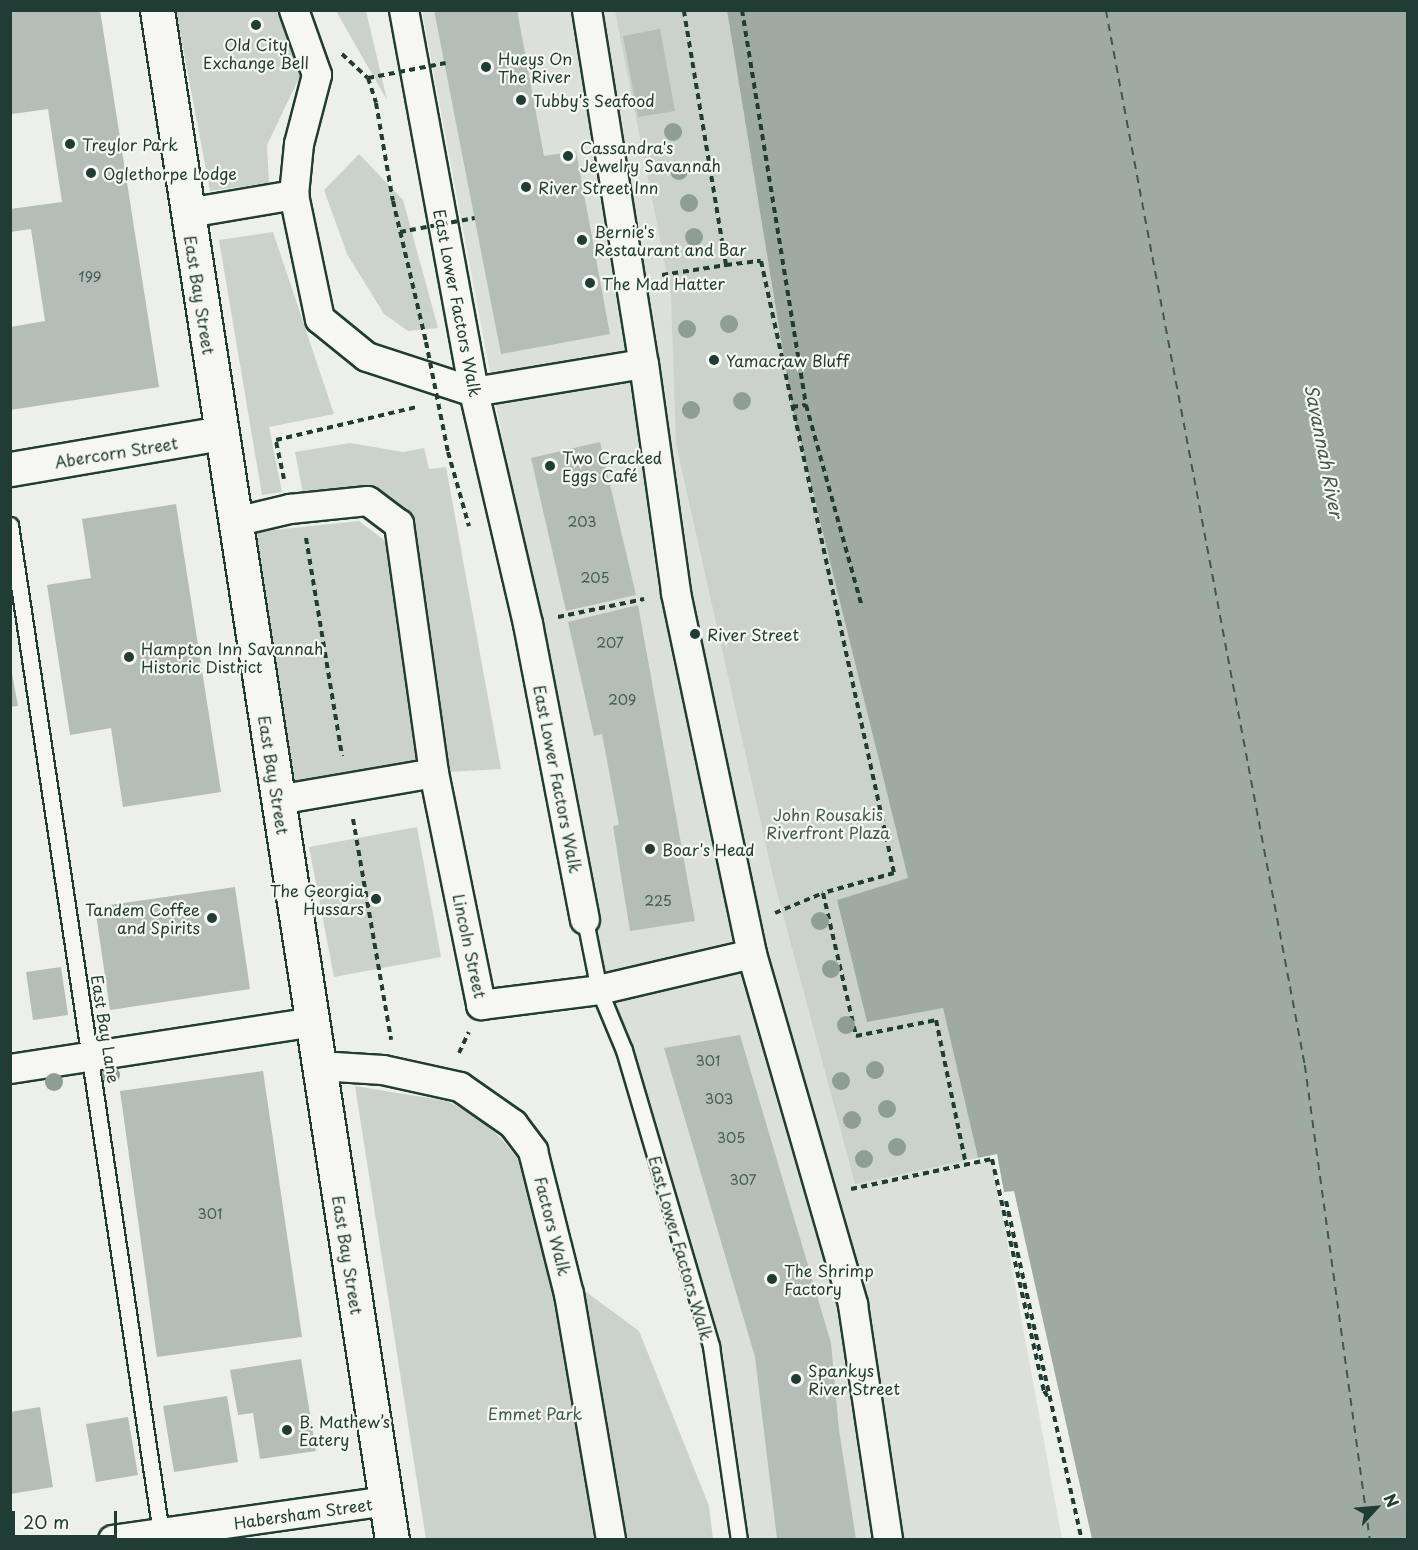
<!DOCTYPE html>
<meta charset="utf-8">
<style>
body{margin:0}
#map{position:relative;width:1418px;height:1550px;overflow:hidden;background:#edefea;font-family:"Playpen Sans",sans-serif}
div>[style]{position:absolute}
[style*='--x']{left:calc(var(--x)*1px);top:calc(var(--y)*1px);width:calc(var(--w)*1px);rotate:calc(var(--a)*1deg)}
.built>*{inset:0;background:#dce0db}
.green>*{inset:0;background:#cbd2cc}
.water>*{inset:0;background:#9faaa4}
.ferry>*{height:1.5px;margin-top:-0.75px;transform-origin:0;background:repeating-linear-gradient(90deg,#3f5850 0 8px,transparent 0 14px)}
.building>*{inset:0;background:#b4bdb8}
.path>*{height:4px;margin-top:-2px;transform-origin:0;background:repeating-linear-gradient(90deg,#1f3d34 0 6px,transparent 0 10.5px)}
.roads{filter:drop-shadow(2px 0 #1f3d34) drop-shadow(-2px 0 #1f3d34) drop-shadow(0 2px #1f3d34) drop-shadow(0 -2px #1f3d34)}
.service>*{height:15px;margin:-7.5px;padding:0 7.5px;transform-origin:7.5px;border-radius:7.5px;background:#f6f6f2}
.minor>*{height:28px;margin:-14px;padding:0 14px;transform-origin:14px;border-radius:14px;background:#f6f6f2}
.tertiary>*{height:33px;margin:-16.5px;padding:0 16.5px;transform-origin:16.5px;border-radius:16.5px;background:#f6f6f2}
.primary>*{height:33px;margin:-16.5px;padding:0 16.5px;transform-origin:16.5px;border-radius:16.5px;background:#f6f6f2}
.path-bridge>*{height:4px;margin-top:-2px;transform-origin:0;background:repeating-linear-gradient(90deg,#1f3d34 0 6px,transparent 0 10.5px)}
.trees>*{width:18px;height:18px;margin:-9px;border-radius:50%;background:#8e9e96}
.dots>*{width:16px;height:16px;translate:-50% -50%;box-sizing:border-box;border:3px solid #f6f6f2;border-radius:50%}
span{translate:-50% -50%;white-space:nowrap;text-align:center;line-height:1.15;-webkit-text-stroke:4.5px #f6f6f2;paint-order:stroke}
.number-label{font-size:14px;color:#445d55}
.number-label span{-webkit-text-stroke-width:0}
.poi-label{font-size:16px;color:#1f3d34}
.left{translate:0 -50%;text-align:left}
.right{translate:-100% -50%;text-align:right}
.street-label{font-size:16px;color:#1f3d34}
.park-label{font-size:16px;color:#415b52}
.water-label{font-size:18px;color:#3f5850;font-style:italic}
.frame{position:absolute;inset:0;border:12px solid #1f3d34;pointer-events:none}
.north{position:absolute;left:1346px;top:1478px;width:60px;height:60px;-webkit-text-stroke:4px #f6f6f2;paint-order:stroke;rotate:64deg;font-size:16px;font-weight:700;line-height:24px;text-align:center;color:#1f3d34}
.north::after{content:'';display:block;margin:auto;width:21px;height:27px;background:#1f3d34;clip-path:polygon(50% 0,100% 100%,50% 72%,0 100%)}
.scale{position:absolute;left:12px;top:1511px;width:105px;height:27px;box-sizing:border-box;border:3px solid #1f3d34;border-top:0;padding-left:8px;font-size:18px;line-height:21px;white-space:nowrap;color:#1f3d34;-webkit-text-stroke:4px #f6f6f2;paint-order:stroke}
</style>
<div id="map">
<div class="built">
<i style="clip-path:polygon(422px 11px,718px 11px,966px 1164px,992px 1159px,1062px 1539px,735px 1539px,721px 1423px,612px 1021px)"></i>
</div>
<div class="green">
<i style="clip-path:polygon(176px 11px,284px 11px,300px 76px,267px 145px,269px 183px,210px 191px)"></i>
<i style="clip-path:polygon(336px 11px,366px 11px,387px 100px)"></i>
<i style="clip-path:polygon(615px 11px,727px 11px,792px 407px,909px 878px,837px 900px,867px 1022px,943px 1007px,978px 1158px,855px 1184px,773px 877px,676px 444px,671px 295px)"></i>
<i style="clip-path:polygon(359px 154px,403px 200px,438px 328px,408px 331px,384px 314px,347px 254px,324px 190px)"></i>
<i style="clip-path:polygon(273px 232px,334px 414px,269px 427px,282px 492px,262px 495px,219px 240px)"></i>
<i style="clip-path:polygon(350px 443px,403px 452px,424px 448px,429px 469px,446px 467px,501px 769px,446px 772px,410px 517px,377px 487px,303px 493px,295px 452px)"></i>
<i style="clip-path:polygon(359px 521px,388px 543px,417px 763px,290px 786px,255px 532px)"></i>
<i style="clip-path:polygon(417px 827px,441px 957px,334px 977px,309px 847px)"></i>
<i style="clip-path:polygon(355px 1086px,447px 1101px,474px 1115px,501px 1138px,522px 1164px,544px 1261px,639px 1331px,709px 1506px,713px 1539px,426px 1539px)"></i>
</div>
<div class="water">
<i style="clip-path:polygon(727px 11px,1407px 11px,1407px 1539px,1092px 1539px,1014px 1191px,1004px 1192px,997px 1154px,978px 1158px,943px 1008px,867px 1022px,837px 900px,908px 878px,792px 407px)"></i>
</div>
<div class="ferry">
<i style="--x:1106;--y:10;--w:1074;--a:79.32"></i>
<i style="--x:1305;--y:1065;--w:479;--a:82.2"></i>
</div>
<div class="building">
<i style="clip-path:polygon(10px 10px,100px 10px,159px 387px,10px 410px,10px 327px,45px 321px,31px 229px,10px 232px,10px 209px,62px 202px,48px 109px,12px 114px)"></i>
<i style="clip-path:polygon(434px 10px,517px 10px,544px 156px,576px 151px,610px 334px,501px 354px)"></i>
<i style="clip-path:polygon(660px 29px,675px 111px,638px 117px,623px 36px)"></i>
<i style="clip-path:polygon(600px 442px,636px 595px,566px 611px,531px 458px)"></i>
<i style="clip-path:polygon(176px 504px,221px 792px,123px 807px,111px 728px,70px 735px,47px 585px,91px 578px,82px 519px)"></i>
<i style="clip-path:polygon(638px 605px,695px 921px,630px 931px,613px 826px,619px 825px,603px 739px,602px 734px,594px 736px,568px 622px)"></i>
<i style="clip-path:polygon(10px 663px,18px 706px,10px 707px)"></i>
<i style="clip-path:polygon(235px 887px,250px 989px,110px 1010px,95px 907px)"></i>
<i style="clip-path:polygon(61px 967px,68px 1015px,33px 1020px,26px 972px)"></i>
<i style="clip-path:polygon(740px 1035px,831px 1343px,839px 1430px,856px 1539px,777px 1539px,755px 1357px,664px 1048px)"></i>
<i style="clip-path:polygon(263px 1071px,302px 1337px,157px 1357px,120px 1091px)"></i>
<i style="clip-path:polygon(301px 1359px,316px 1451px,260px 1459px,253px 1413px,238px 1415px,230px 1370px)"></i>
<i style="clip-path:polygon(227px 1396px,238px 1462px,174px 1472px,163px 1406px)"></i>
<i style="clip-path:polygon(40px 1407px,53px 1487px,10px 1494px,10px 1412px)"></i>
<i style="clip-path:polygon(128px 1417px,138px 1475px,96px 1482px,86px 1424px)"></i>
</div>
<div class="path">
<i style="--x:742;--y:10;--w:400;--a:80.8"></i>
<i style="--x:806;--y:405;--w:210;--a:74.5"></i>
<i style="--x:342;--y:54;--w:35;--a:43"></i>
<i style="--x:368;--y:78;--w:26;--a:72"></i>
<i style="--x:376;--y:103;--w:99;--a:80.2"></i>
<i style="--x:393;--y:201;--w:145;--a:76.8"></i>
<i style="--x:726;--y:265;--w:35;--a:-7"></i>
<i style="--x:761;--y:261;--w:626;--a:77.74"></i>
<i style="--x:894;--y:873;--w:74;--a:164.3"></i>
<i style="--x:823;--y:893;--w:147;--a:77"></i>
<i style="--x:856;--y:1036;--w:82;--a:-11.3"></i>
<i style="--x:936;--y:1020;--w:148;--a:78.3"></i>
<i style="--x:662;--y:275;--w:65;--a:-8.9"></i>
<i style="--x:726;--y:265;--w:258;--a:-99.4"></i>
<i style="--x:792;--y:407;--w:14;--a:-8"></i>
<i style="--x:448;--y:452;--w:77;--a:74.2"></i>
<i style="--x:284;--y:479;--w:40;--a:-102"></i>
<i style="--x:276;--y:440;--w:145;--a:-13.2"></i>
<i style="--x:306;--y:538;--w:221;--a:80.6"></i>
<i style="--x:558;--y:617;--w:88;--a:-11.8"></i>
<i style="--x:353;--y:819;--w:224;--a:80.2"></i>
<i style="--x:775;--y:913;--w:52;--a:-22.6"></i>
<i style="--x:459;--y:1053;--w:23;--a:-65"></i>
<i style="--x:851;--y:1189;--w:144;--a:-12"></i>
<i style="--x:992;--y:1159;--w:238;--a:77.4"></i>
<i style="--x:1044;--y:1391;--w:11;--a:56"></i>
<i style="--x:1006;--y:1201;--w:347;--a:77.4"></i>
</div>
<div class="roads">
<div class="service">
<i style="--x:10;--y:525;--w:1026;--a:81.48"></i>
<i style="--x:585;--y:920;--w:71;--a:78.7"></i>
<i style="--x:599;--y:990;--w:65;--a:67.4"></i>
<i style="--x:624;--y:1050;--w:309;--a:73.6"></i>
<i style="--x:711;--y:1346;--w:196;--a:81.8"></i>
</div>
<div class="minor">
<i style="--x:294;--y:10;--w:69;--a:70.5"></i>
<i style="--x:317;--y:75;--w:71;--a:104.6"></i>
<i style="--x:299;--y:144;--w:51;--a:95.6"></i>
<i style="--x:294;--y:195;--w:127;--a:78.2"></i>
<i style="--x:320;--y:319;--w:60;--a:39"></i>
<i style="--x:367;--y:357;--w:113;--a:18.1"></i>
<i style="--x:474;--y:392;--w:172;--a:-9.4"></i>
<i style="--x:404;--y:10;--w:388;--a:79.6"></i>
<i style="--x:474;--y:392;--w:238;--a:76.9"></i>
<i style="--x:528;--y:624;--w:301;--a:79.1"></i>
<i style="--x:587;--y:10;--w:359;--a:80.9"></i>
<i style="--x:644;--y:364;--w:231;--a:82"></i>
<i style="--x:676;--y:593;--w:369;--a:78.1"></i>
<i style="--x:752;--y:954;--w:365;--a:73.9"></i>
<i style="--x:853;--y:1305;--w:238;--a:81.5"></i>
<i style="--x:188;--y:213;--w:108;--a:-9.6"></i>
<i style="--x:235;--y:522;--w:57;--a:-13.3"></i>
<i style="--x:290;--y:509;--w:78;--a:-5.9"></i>
<i style="--x:368;--y:501;--w:39;--a:37"></i>
<i style="--x:399;--y:524;--w:251;--a:82"></i>
<i style="--x:434;--y:773;--w:237;--a:78.5"></i>
<i style="--x:481;--y:1005;--w:119;--a:-7.2"></i>
<i style="--x:599;--y:990;--w:157;--a:-13.2"></i>
<i style="--x:278;--y:800;--w:158;--a:-9.8"></i>
<i style="--x:319;--y:1066;--w:64;--a:3.6"></i>
<i style="--x:383;--y:1070;--w:79;--a:12.4"></i>
<i style="--x:460;--y:1087;--w:65;--a:34.9"></i>
<i style="--x:513;--y:1124;--w:34;--a:53"></i>
<i style="--x:533;--y:1151;--w:147;--a:75.9"></i>
<i style="--x:569;--y:1294;--w:250;--a:80.3"></i>
<i style="--x:10;--y:1069;--w:306;--a:-8.8"></i>
<i style="--x:113;--y:1540;--w:276;--a:-8.1"></i>
</div>
<div class="tertiary">
<i style="--x:10;--y:469;--w:214;--a:-9.7"></i>
</div>
<div class="primary">
<i style="--x:157;--y:10;--w:1548;--a:81.27"></i>
</div>
</div>
<div class="path-bridge">
<i style="--x:368;--y:78;--w:79;--a:-10.9"></i>
<i style="--x:400;--y:232;--w:76;--a:-10.6"></i>
<i style="--x:426;--y:342;--w:112;--a:78.7"></i>
</div>
<div class="trees">
<i style="left:673px;top:132px"></i>
<i style="left:679px;top:171px"></i>
<i style="left:689px;top:203px"></i>
<i style="left:694px;top:237px"></i>
<i style="left:729px;top:324px"></i>
<i style="left:687px;top:329px"></i>
<i style="left:742px;top:401px"></i>
<i style="left:691px;top:410px"></i>
<i style="left:820px;top:921px"></i>
<i style="left:831px;top:969px"></i>
<i style="left:846px;top:1025px"></i>
<i style="left:875px;top:1070px"></i>
<i style="left:111px;top:1075px"></i>
<i style="left:841px;top:1081px"></i>
<i style="left:54px;top:1082px"></i>
<i style="left:887px;top:1109px"></i>
<i style="left:852px;top:1120px"></i>
<i style="left:897px;top:1147px"></i>
<i style="left:864px;top:1159px"></i>
</div>
<div class="dots">
<i style="left:256px;top:25px;background:#1f3d34"></i>
<i style="left:486px;top:67px;background:#1f3d34"></i>
<i style="left:521px;top:100px;background:#1f3d34"></i>
<i style="left:70px;top:144px;background:#1f3d34"></i>
<i style="left:568px;top:156px;background:#1f3d34"></i>
<i style="left:91px;top:173px;background:#1f3d34"></i>
<i style="left:526px;top:187px;background:#1f3d34"></i>
<i style="left:582px;top:240px;background:#1f3d34"></i>
<i style="left:590px;top:283px;background:#1f3d34"></i>
<i style="left:714px;top:360px;background:#1f3d34"></i>
<i style="left:550px;top:466px;background:#1f3d34"></i>
<i style="left:695px;top:634px;background:#1f3d34"></i>
<i style="left:129px;top:657px;background:#1f3d34"></i>
<i style="left:650px;top:849px;background:#1f3d34"></i>
<i style="left:376px;top:899px;background:#1f3d34"></i>
<i style="left:212px;top:918px;background:#1f3d34"></i>
<i style="left:772px;top:1279px;background:#1f3d34"></i>
<i style="left:796px;top:1379px;background:#1f3d34"></i>
<i style="left:287px;top:1430px;background:#1f3d34"></i>
</div>
<div class="number-label">
<span style="left:90px;top:277px">199</span>
<span style="left:582px;top:522px">203</span>
<span style="left:595px;top:578px">205</span>
<span style="left:610px;top:643px">207</span>
<span style="left:622px;top:700px">209</span>
<span style="left:658px;top:901px">225</span>
<span style="left:708px;top:1061px">301</span>
<span style="left:719px;top:1099px">303</span>
<span style="left:731px;top:1138px">305</span>
<span style="left:743px;top:1180px">307</span>
<span style="left:210px;top:1214px">301</span>
</div>
<div class="poi-label">
<span style="left:256px;top:53px">Old City<br>Exchange Bell</span>
<span class="left" style="left:498px;top:67px">Hueys On<br>The River</span>
<span class="left" style="left:533px;top:100px">Tubby's Seafood</span>
<span class="left" style="left:82px;top:144px">Treylor Park</span>
<span class="left" style="left:580px;top:156px">Cassandra's<br>Jewelry Savannah</span>
<span class="left" style="left:103px;top:173px">Oglethorpe Lodge</span>
<span class="left" style="left:538px;top:187px">River Street Inn</span>
<span class="left" style="left:594px;top:240px">Bernie's<br>Restaurant and Bar</span>
<span class="left" style="left:602px;top:283px">The Mad Hatter</span>
<span class="left" style="left:726px;top:360px">Yamacraw Bluff</span>
<span class="left" style="left:562px;top:466px">Two Cracked<br>Eggs Café</span>
<span class="left" style="left:707px;top:634px">River Street</span>
<span class="left" style="left:141px;top:657px">Hampton Inn Savannah<br>Historic District</span>
<span class="left" style="left:662px;top:849px">Boar's Head</span>
<span class="right" style="left:364px;top:899px">The Georgia<br>Hussars</span>
<span class="right" style="left:200px;top:918px">Tandem Coffee<br>and Spirits</span>
<span class="left" style="left:784px;top:1279px">The Shrimp<br>Factory</span>
<span class="left" style="left:808px;top:1379px">Spankys<br>River Street</span>
<span class="left" style="left:299px;top:1430px">B. Mathew’s<br>Eatery</span>
</div>
<div class="street-label">
<span style="left:200px;top:295px;rotate:81deg">East Bay Street</span>
<span style="left:458px;top:303px;rotate:79deg">East Lower Factors Walk</span>
<span style="left:116px;top:452px;rotate:-9deg">Abercorn Street</span>
<span style="left:274px;top:775px;rotate:81deg">East Bay Street</span>
<span style="left:558px;top:779px;rotate:79deg">East Lower Factors Walk</span>
<span style="left:470px;top:946px;rotate:78deg">Lincoln Street</span>
<span style="left:106px;top:1029px;rotate:81deg">East Bay Lane</span>
<span style="left:553px;top:1226px;rotate:76deg">Factors Walk</span>
<span style="left:681px;top:1248px;rotate:74deg">East Lower Factors Walk</span>
<span style="left:348px;top:1255px;rotate:81deg">East Bay Street</span>
<span style="left:303px;top:1513px;rotate:-8deg">Habersham Street</span>
</div>
<div class="park-label">
<span style="left:828px;top:823px">John Rousakis<br>Riverfront Plaza</span>
<span style="left:535px;top:1413px">Emmet Park</span>
</div>
<div class="water-label">
<span style="left:1324px;top:451px;rotate:79deg">Savannah River</span>
</div>
<div class="frame"></div>
<div class="north">N</div>
<div class="scale">20 m</div>
</div>
